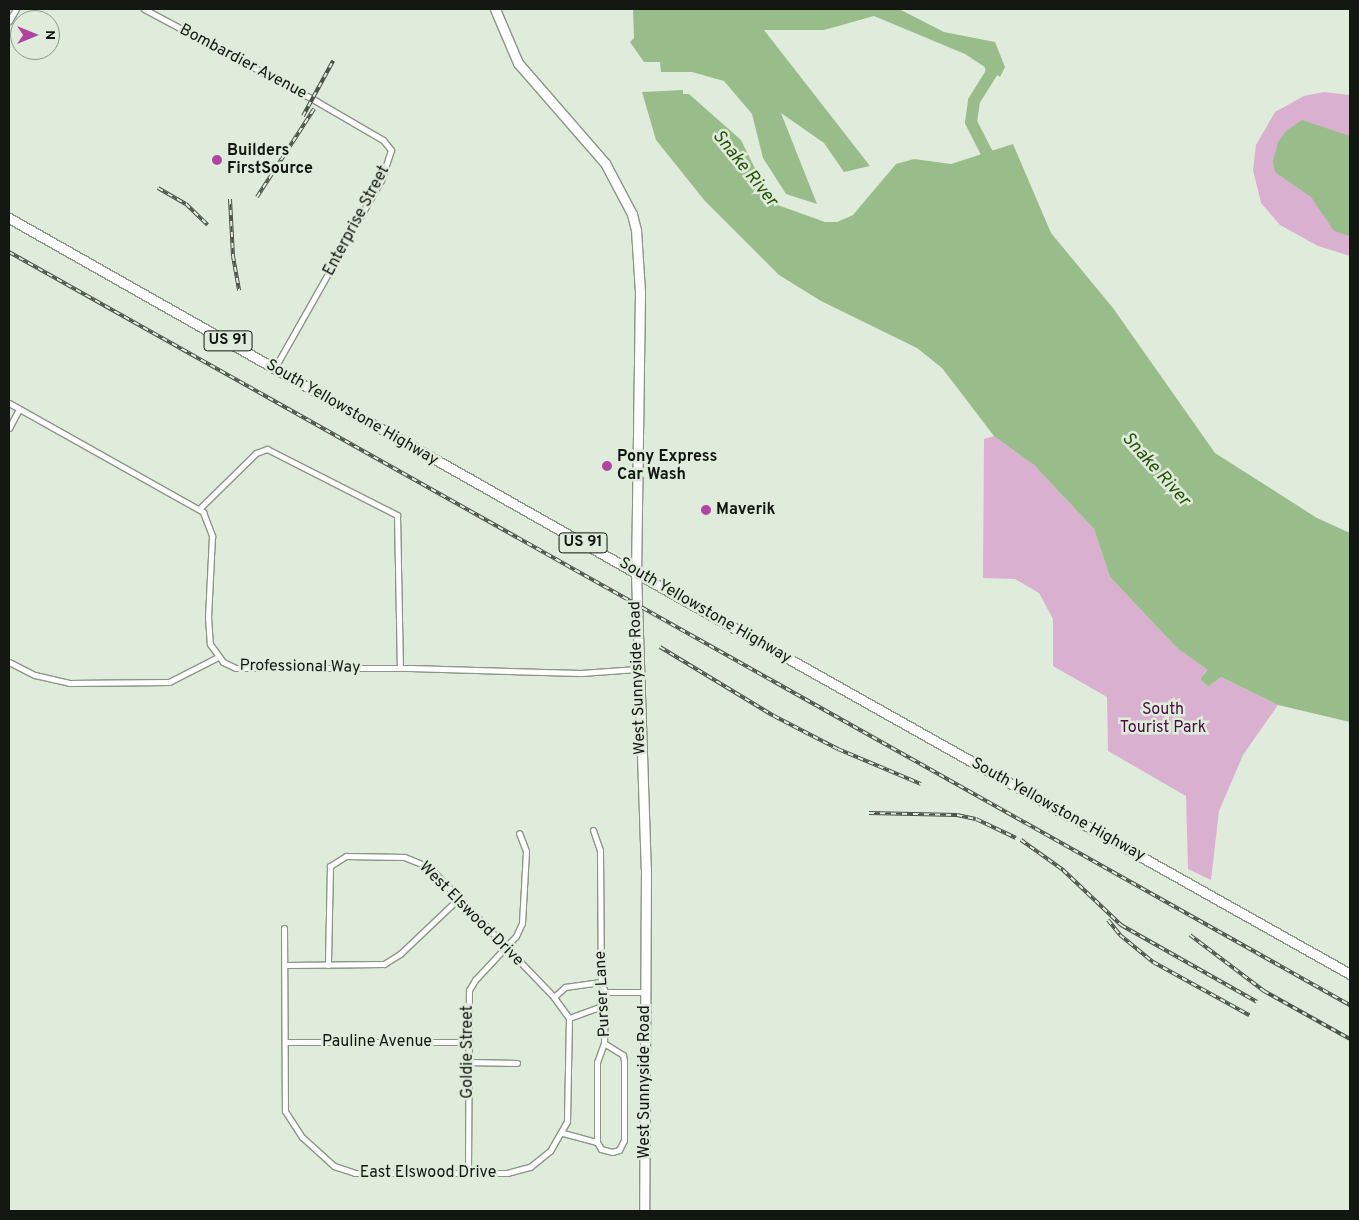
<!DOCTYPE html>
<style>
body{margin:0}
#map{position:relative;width:1359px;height:1220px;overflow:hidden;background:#e0ecdb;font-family:Overpass,sans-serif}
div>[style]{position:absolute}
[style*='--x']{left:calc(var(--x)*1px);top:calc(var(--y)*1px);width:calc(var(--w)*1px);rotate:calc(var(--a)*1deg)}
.green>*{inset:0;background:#dab0d0}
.water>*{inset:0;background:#99bd8a}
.river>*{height:12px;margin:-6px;padding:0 6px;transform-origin:6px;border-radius:6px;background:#99bd8a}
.roads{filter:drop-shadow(1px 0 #8b9686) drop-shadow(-1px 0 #8b9686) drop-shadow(0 1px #8b9686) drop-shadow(0 -1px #8b9686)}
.minor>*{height:5px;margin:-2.5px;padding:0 2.5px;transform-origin:2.5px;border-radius:2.5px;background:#fff}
.primary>*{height:9px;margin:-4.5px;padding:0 4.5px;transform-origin:4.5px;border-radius:4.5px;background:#fff}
.trunk>*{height:9px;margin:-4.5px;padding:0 4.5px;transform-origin:4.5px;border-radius:4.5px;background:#fff}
.rail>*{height:4px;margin-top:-2px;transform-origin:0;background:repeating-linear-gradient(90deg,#e0ecdb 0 5.5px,#4b5148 0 11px);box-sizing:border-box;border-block:1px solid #4b5148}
.dots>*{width:14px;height:14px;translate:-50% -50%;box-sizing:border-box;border:2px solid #e0ecdb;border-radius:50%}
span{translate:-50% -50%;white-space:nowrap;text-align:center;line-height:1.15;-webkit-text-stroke:5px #e0ecdb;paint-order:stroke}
.shield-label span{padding:1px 4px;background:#e0ecdb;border:1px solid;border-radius:4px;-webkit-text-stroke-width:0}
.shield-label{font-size:15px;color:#131711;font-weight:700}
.street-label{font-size:16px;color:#131711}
.poi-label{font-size:16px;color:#131711;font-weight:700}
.left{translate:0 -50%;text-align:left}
.park-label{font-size:16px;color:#490b41}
.water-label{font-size:18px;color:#255207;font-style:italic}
.frame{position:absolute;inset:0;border:10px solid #131711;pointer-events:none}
.north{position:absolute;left:10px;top:10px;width:50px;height:50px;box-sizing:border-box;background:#e0ecdb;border:1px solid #8e978a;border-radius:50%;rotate:90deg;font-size:14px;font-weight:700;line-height:20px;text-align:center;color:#131711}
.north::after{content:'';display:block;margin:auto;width:18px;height:22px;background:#b243a0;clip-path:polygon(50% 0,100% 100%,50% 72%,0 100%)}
</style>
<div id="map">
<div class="green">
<i style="clip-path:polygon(1324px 92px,1350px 95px,1350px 256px,1318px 246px,1280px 225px,1261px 203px,1253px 170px,1256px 145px,1275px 112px,1304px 96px)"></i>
<i style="clip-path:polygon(994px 436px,1034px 465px,1094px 529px,1110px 577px,1177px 648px,1209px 670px,1200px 679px,1208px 687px,1221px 677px,1278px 705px,1243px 755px,1219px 811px,1211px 880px,1188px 869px,1186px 796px,1108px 751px,1107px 697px,1053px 666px,1053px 619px,1039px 593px,1015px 579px,983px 578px,984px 439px)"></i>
</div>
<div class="water">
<i style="clip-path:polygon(633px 9px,899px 9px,944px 32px,995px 42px,1005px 67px,1000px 77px,965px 54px,874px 16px,824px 30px,764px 30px,870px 166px,844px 172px,824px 143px,781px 113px,817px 204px,786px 194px,763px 158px,752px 114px,724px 81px,692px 72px,661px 72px,660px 62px,644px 62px,630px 42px,634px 38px)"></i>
<i style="clip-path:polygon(683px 90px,683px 94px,689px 94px,741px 140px,772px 203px,825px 222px,837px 222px,853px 215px,896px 164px,914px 159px,951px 164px,1013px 144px,1051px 233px,1113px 308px,1215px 453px,1317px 518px,1350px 533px,1350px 722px,1278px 705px,1221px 677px,1208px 687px,1200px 679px,1208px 670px,1177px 648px,1110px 577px,1094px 529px,1034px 465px,994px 436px,942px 368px,917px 348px,821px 301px,779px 275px,705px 201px,656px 140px,642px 92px)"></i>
<i style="clip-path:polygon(1302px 120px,1350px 136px,1350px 236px,1334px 231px,1311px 197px,1275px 172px,1273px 161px,1278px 142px,1286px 131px)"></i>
</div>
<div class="river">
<i style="--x:988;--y:55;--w:17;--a:77"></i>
<i style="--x:992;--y:72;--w:34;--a:122"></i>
<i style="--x:974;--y:101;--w:21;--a:98"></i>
<i style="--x:971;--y:122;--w:35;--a:63"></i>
<i style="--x:987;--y:153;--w:15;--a:79"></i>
</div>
<div class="roads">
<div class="minor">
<i style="--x:144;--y:9;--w:195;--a:28.1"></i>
<i style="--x:316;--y:101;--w:78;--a:30.2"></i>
<i style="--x:383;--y:140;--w:13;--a:51"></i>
<i style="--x:391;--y:150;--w:32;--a:108"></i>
<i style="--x:381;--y:180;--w:217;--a:119.5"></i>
<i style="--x:9;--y:21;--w:14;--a:-60"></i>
<i style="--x:9;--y:403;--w:223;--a:29.3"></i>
<i style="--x:203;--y:512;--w:26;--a:69"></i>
<i style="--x:212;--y:536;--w:81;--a:92.8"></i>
<i style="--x:208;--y:617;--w:27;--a:86"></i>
<i style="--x:210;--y:644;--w:22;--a:54"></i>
<i style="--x:223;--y:662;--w:14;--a:25"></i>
<i style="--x:236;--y:668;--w:174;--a:0"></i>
<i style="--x:410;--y:668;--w:171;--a:1.7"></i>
<i style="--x:581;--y:673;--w:56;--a:-4.1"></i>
<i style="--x:9;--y:428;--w:21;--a:-62"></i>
<i style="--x:199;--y:509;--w:80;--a:-44.5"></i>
<i style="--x:256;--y:453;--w:12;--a:-20"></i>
<i style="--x:267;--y:449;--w:146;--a:26.9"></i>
<i style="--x:397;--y:515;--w:153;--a:88.9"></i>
<i style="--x:9;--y:662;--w:29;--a:27"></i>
<i style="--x:35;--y:675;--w:35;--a:13"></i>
<i style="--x:69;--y:683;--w:100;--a:-0.6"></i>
<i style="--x:169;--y:682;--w:55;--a:-27"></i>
<i style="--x:593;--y:830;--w:21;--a:71"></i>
<i style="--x:600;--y:850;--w:132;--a:89.6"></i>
<i style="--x:601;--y:982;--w:11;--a:68"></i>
<i style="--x:605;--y:992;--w:51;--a:91.1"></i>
<i style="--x:604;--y:1043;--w:20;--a:110"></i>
<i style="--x:597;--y:1062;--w:80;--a:90"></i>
<i style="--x:284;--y:928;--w:183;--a:89.7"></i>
<i style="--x:285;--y:1111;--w:31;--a:57"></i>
<i style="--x:302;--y:1137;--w:43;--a:42.2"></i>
<i style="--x:334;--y:1166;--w:22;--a:18"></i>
<i style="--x:355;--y:1173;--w:152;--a:0"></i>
<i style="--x:507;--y:1173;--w:24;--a:-15"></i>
<i style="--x:530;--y:1167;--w:26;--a:-39"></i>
<i style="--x:550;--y:1151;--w:34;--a:-60"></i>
<i style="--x:567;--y:1121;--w:103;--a:-88.9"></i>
<i style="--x:569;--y:1018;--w:26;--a:-126"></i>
<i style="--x:554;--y:997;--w:180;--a:-133.9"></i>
<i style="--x:429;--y:867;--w:27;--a:-158"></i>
<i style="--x:404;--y:857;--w:58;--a:-179"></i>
<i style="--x:346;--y:856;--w:19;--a:148"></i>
<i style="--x:330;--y:866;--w:99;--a:91.2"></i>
<i style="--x:285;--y:965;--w:99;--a:-0.6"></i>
<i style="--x:384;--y:964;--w:19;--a:-32"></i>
<i style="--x:400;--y:954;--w:81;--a:-43.5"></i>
<i style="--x:554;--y:997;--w:15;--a:-42"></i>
<i style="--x:565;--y:987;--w:36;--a:-8"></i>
<i style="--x:569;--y:1018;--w:32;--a:-20"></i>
<i style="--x:599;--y:1007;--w:16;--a:-68"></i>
<i style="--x:605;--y:992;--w:40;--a:0"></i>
<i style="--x:285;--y:1042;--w:183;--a:0"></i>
<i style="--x:468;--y:1062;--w:49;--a:1.2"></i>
<i style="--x:563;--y:1133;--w:35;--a:15"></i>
<i style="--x:597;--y:1142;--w:8;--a:60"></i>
<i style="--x:601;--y:1149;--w:11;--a:15"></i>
<i style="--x:612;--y:1152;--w:7;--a:-16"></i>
<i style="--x:619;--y:1150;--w:11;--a:-63"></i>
<i style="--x:624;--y:1140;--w:79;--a:-90"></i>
<i style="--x:624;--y:1061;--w:6;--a:-99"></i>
<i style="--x:623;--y:1055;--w:22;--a:-148"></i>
<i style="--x:468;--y:1172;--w:182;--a:-89.7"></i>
<i style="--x:469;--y:990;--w:12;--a:-59"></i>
<i style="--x:475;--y:980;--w:60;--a:-47"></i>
<i style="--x:516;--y:936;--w:14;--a:-65"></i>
<i style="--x:522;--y:923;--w:72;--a:-86.8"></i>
<i style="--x:526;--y:851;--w:19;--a:-111"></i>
</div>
<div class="primary">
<i style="--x:9;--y:218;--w:721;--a:29.52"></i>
<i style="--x:636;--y:573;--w:296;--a:88.1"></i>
<i style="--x:646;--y:869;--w:342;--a:90.3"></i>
</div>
<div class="trunk">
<i style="--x:495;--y:9;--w:59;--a:66.9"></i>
<i style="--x:518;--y:63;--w:133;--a:49"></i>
<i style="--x:605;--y:163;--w:58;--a:62.1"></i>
<i style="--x:632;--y:214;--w:16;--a:76"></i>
<i style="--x:636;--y:230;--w:62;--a:86.3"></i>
<i style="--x:640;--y:292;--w:281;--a:90.8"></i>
<i style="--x:636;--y:573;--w:819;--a:29.32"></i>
</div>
</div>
<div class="rail">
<i style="--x:303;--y:116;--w:63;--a:-61.4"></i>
<i style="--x:158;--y:188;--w:32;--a:30"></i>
<i style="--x:186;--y:204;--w:30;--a:44"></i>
<i style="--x:257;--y:197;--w:105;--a:-57.1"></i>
<i style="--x:230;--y:199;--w:57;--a:87"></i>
<i style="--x:233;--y:256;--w:35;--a:80"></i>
<i style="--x:9;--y:252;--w:1538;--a:29.32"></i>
<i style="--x:660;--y:647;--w:133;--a:31.2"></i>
<i style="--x:774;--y:716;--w:72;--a:27.3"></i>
<i style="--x:838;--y:749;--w:90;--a:22.9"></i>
<i style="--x:869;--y:813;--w:88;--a:1.3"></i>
<i style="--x:957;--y:815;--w:19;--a:12"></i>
<i style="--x:976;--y:819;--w:44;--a:25.4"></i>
<i style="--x:1021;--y:840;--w:52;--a:35.5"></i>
<i style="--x:1063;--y:870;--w:80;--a:43.5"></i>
<i style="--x:1121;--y:925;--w:156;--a:29.5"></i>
<i style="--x:1108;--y:920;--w:19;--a:51"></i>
<i style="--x:1120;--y:935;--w:43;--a:39.3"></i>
<i style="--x:1153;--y:962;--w:110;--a:28.9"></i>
<i style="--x:1190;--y:935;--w:93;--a:37.1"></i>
<i style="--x:1264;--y:991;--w:98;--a:29.2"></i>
</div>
<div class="dots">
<i style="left:217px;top:160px;background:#b243a0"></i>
<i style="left:607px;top:466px;background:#b243a0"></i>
<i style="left:706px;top:510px;background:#b243a0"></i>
</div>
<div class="shield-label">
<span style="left:228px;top:341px">US 91</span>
<span style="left:583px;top:543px">US 91</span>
</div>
<div class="street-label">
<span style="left:243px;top:62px;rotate:28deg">Bombardier Avenue</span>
<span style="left:357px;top:221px;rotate:-62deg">Enterprise Street</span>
<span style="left:352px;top:413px;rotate:30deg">South Yellowstone Highway</span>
<span style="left:705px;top:611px;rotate:30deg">South Yellowstone Highway</span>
<span style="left:300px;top:667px;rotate:1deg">Professional Way</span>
<span style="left:638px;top:678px;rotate:-92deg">West Sunnyside Road</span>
<span style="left:1058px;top:810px;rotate:29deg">South Yellowstone Highway</span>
<span style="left:471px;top:914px;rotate:45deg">West Elswood Drive</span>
<span style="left:603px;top:994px;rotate:-93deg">Purser Lane</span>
<span style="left:377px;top:1042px">Pauline Avenue</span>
<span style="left:468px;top:1052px;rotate:-90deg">Goldie Street</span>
<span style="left:645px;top:1082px;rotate:-90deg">West Sunnyside Road</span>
<span style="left:428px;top:1173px">East Elswood Drive</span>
</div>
<div class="poi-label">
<span class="left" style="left:227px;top:160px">Builders<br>FirstSource</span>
<span class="left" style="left:617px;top:466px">Pony Express<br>Car Wash</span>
<span class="left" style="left:716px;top:510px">Maverik</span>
</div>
<div class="park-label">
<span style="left:1163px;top:719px">South<br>Tourist Park</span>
</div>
<div class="water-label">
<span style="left:744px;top:169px;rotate:51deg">Snake River</span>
<span style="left:1155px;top:470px;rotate:48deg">Snake River</span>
</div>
<div class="frame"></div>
<div class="north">N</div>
</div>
